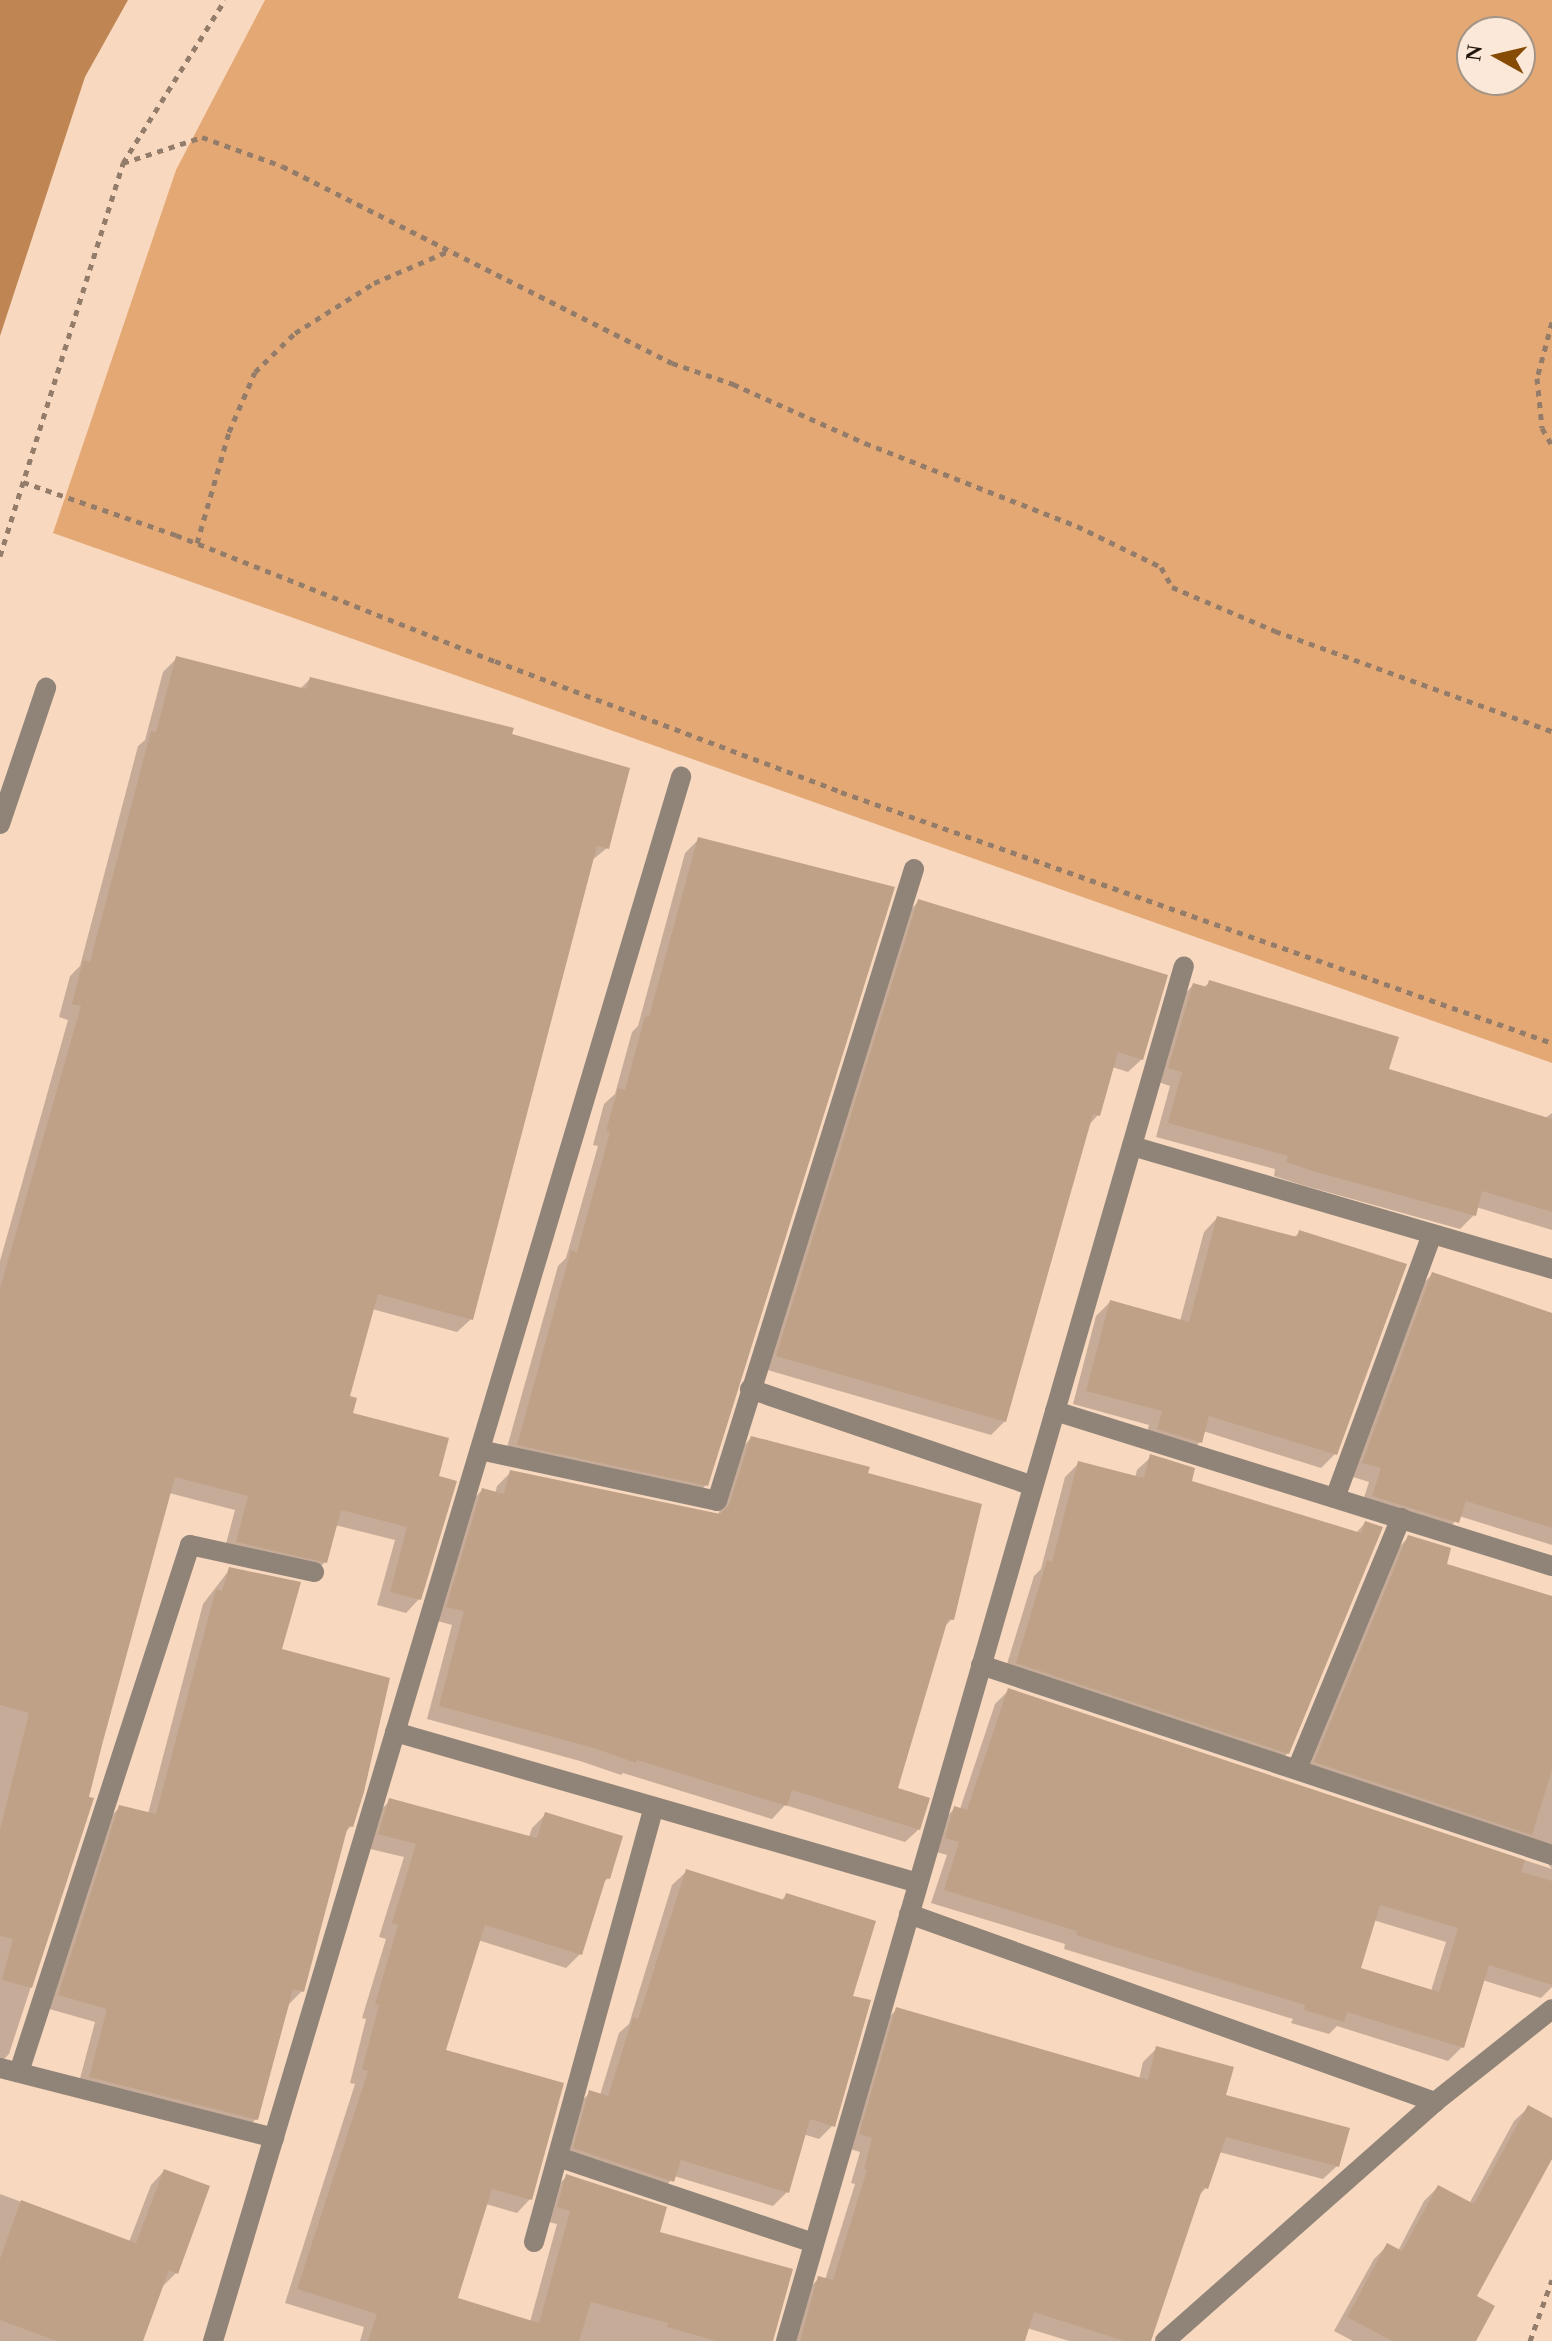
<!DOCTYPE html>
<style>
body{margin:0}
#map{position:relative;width:1552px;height:2341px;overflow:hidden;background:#f8d8be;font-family:"Times New Roman",serif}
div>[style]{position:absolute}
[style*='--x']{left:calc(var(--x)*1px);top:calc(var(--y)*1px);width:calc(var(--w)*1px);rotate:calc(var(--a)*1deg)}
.green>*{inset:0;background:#e4a875}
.water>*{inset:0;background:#bf8653}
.shadow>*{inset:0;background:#0003}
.building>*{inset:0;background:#bfa188}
.path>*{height:5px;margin-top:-2.5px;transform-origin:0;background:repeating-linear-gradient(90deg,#937d6a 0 6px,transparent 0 12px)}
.minor>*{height:20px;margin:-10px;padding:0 10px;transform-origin:10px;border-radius:10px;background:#908378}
span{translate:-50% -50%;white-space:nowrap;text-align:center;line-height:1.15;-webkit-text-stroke:6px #fbe8d8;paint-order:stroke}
.north{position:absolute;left:1456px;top:16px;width:80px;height:80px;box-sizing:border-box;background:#fbe8d8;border:2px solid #a49486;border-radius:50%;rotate:278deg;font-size:22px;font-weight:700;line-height:32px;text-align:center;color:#21160c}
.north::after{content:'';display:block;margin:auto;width:28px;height:36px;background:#864b04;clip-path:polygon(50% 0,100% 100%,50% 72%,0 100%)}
</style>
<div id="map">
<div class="green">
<i style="clip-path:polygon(evenodd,265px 0,1552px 0,1552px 1063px,53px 533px,176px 170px,265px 0,1520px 32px,1520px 80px,1472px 80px,1472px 32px,1520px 32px)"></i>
</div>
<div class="water">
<i style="clip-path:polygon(0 0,128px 0,85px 77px,0 336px)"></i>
</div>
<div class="shadow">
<i style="clip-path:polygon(176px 659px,299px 690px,310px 679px,510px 736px,607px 848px,591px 861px,471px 1319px,457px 1332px,372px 1309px,347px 1398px,351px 1414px,437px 1478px,419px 1599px,406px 1613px,377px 1605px,395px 1540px,335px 1525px,325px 1562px,311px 1576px,223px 1555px,235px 1510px,169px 1493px,87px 1798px,92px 1799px,9px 2054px,0 2063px,0 1261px,68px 1020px,59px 1017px,70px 976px,80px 966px,138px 746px,145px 740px,163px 672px)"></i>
<i style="clip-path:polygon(699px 839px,706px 1485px,693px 1499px,504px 1458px,558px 1266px,566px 1258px,598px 1146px,593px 1145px,604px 1104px,615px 1094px,632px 1032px,638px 1026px,685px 853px)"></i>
<i style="clip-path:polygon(919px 901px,1142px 1059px,1128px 1072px,1112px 1067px,1098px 1115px,1087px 1127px,1005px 1421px,991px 1435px,764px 1369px,905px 915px)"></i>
<i style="clip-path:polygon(1210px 982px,1387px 1070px,1544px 1119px,1552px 1113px,1552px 1230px,1476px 1207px,1474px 1215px,1460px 1229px,1302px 1185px,1274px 1176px,1275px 1169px,1156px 1137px,1170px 1086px,1156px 1081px,1180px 999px,1193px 985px,1203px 988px)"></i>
<i style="clip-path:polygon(1217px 1218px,1293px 1238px,1299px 1233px,1335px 1454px,1321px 1468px,1203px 1431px,1200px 1442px,1186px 1456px,1144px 1443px,1149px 1425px,1073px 1404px,1096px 1316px,1110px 1302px,1180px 1321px,1204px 1232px)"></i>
<i style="clip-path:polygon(1433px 1274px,1552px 1314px,1552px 1545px,1459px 1516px,1444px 1536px,1360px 1510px,1369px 1482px,1350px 1476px,1419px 1287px)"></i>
<i style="clip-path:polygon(751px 1438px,866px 1474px,952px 1619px,943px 1628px,896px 1790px,919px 1829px,905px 1842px,785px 1805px,772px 1819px,623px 1773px,621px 1775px,580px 1761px,427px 1719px,452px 1625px,434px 1620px,469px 1504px,482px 1490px,495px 1494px,497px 1486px,511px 1472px,718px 1515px,738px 1452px)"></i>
<i style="clip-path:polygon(1151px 1457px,1189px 1482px,1356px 1533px,1365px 1523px,1288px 1753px,1274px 1767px,1003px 1677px,1034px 1576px,1041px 1569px,1065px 1477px,1079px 1463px,1135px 1478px,1137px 1470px)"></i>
<i style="clip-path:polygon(evenodd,1409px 1537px,1444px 1566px,1552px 1597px,1552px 1987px,1541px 1998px,1482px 1980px,1462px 2047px,1448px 2061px,1337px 2026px,1329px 2034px,1291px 2023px,1293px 2019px,1064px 1949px,1065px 1944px,931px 1903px,947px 1855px,933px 1851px,942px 1821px,955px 1808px,960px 1809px,995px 1704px,1009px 1690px,1552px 1869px,1542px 1856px,1302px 1776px,1395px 1551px,1409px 1537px,1373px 1920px,1446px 1942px,1431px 1991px,1358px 1969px,1373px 1920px)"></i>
<i style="clip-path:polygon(230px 1569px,280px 1650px,351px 1826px,344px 1834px,302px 1991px,289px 2004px,256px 2119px,243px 2132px,77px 2090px,95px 2022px,46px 2008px,107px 1820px,120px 1807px,148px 1814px,203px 1604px)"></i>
<i style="clip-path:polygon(390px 1801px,529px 1837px,532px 1828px,546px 1814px,608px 1878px,601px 1885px,580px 1954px,566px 1968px,478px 1940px,443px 2051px,530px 2199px,517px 2213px,486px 2204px,456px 2299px,530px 2322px,557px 2224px,545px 2221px,553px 2190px,567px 2176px,658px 2233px,772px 2341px,360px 2341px,364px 2327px,285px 2303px,355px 2084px,350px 2083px,366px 2019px,362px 2018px,386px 1939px,379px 1937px,404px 1857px,366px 1848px,376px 1814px)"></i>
<i style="clip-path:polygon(686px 1872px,781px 1901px,786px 1895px,851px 1997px,833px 2125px,819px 2139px,803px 2134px,787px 2192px,773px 2206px,674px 2176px,659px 2195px,561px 2162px,576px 2106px,590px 2093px,600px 2095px,619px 2033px,629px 2024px,672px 1885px)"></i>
<i style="clip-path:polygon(897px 2009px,1139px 2079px,1143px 2062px,1157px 2048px,1224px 2097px,1337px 2166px,1323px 2179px,1219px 2152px,1206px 2188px,1197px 2197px,1149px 2341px,1069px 2341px,1027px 2328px,1023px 2341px,789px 2341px,805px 2292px,819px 2278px,825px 2280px,855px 2184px,851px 2183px,860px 2152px,847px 2148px,883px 2023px)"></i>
<i style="clip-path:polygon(1528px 2108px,1552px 2121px,1552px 2154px,1474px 2297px,1474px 2341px,1353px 2341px,1334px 2331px,1374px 2259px,1387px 2246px,1398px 2251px,1424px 2201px,1438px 2187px,1469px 2204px,1514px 2121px)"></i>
<i style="clip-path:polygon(164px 2171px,177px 2272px,163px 2286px,141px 2341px,0 2341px,0 2194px,129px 2242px,151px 2185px)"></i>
</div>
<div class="building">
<i style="clip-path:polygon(176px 656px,306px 689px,310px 677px,514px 728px,512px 734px,630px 768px,609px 849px,597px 846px,473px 1320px,378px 1294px,350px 1396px,357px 1398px,353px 1413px,449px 1438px,439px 1476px,457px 1481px,421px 1600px,390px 1592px,407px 1527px,341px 1510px,327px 1563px,236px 1542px,248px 1496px,175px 1477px,102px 1745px,89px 1797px,94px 1798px,32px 1988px,2px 1980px,13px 1939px,0 1936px,0 1830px,29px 1713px,0 1705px,0 1288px,81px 1006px,72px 1004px,83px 960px,90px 962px,151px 731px,156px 732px)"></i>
<i style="clip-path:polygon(698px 837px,895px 887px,708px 1486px,517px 1445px,571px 1250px,577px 1252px,610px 1132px,606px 1131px,618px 1088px,625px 1090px,645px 1016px,649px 1017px)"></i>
<i style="clip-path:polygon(918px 899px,1168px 975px,1143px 1060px,1118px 1052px,1100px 1116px,1093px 1114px,1006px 1422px,776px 1356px)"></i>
<i style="clip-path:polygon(1209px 980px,1399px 1037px,1389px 1069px,1552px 1119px,1552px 1212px,1482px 1191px,1476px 1216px,1316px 1172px,1286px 1162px,1288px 1156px,1168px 1123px,1182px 1072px,1168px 1068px,1193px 983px,1207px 987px)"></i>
<i style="clip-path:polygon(1217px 1216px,1297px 1237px,1299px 1230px,1407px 1264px,1337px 1455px,1209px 1416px,1202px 1443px,1157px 1429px,1162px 1411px,1086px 1391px,1110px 1300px,1189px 1322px)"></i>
<i style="clip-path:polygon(1432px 1272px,1552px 1313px,1552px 1528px,1466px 1501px,1459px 1523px,1372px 1496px,1381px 1468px,1362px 1463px)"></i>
<i style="clip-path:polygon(751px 1436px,870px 1467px,868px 1473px,982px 1504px,954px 1620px,948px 1619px,898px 1788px,930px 1798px,920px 1830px,792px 1790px,787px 1806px,637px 1760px,636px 1763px,594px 1748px,439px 1706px,464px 1611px,446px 1607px,482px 1488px,504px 1494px,510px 1470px,720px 1514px,729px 1505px)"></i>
<i style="clip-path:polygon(1150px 1454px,1195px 1468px,1192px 1481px,1276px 1507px,1361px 1533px,1365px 1521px,1383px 1527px,1289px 1754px,1016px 1663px,1047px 1560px,1052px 1562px,1078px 1461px,1144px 1478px)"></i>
<i style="clip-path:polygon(1408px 1535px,1451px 1548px,1447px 1564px,1552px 1596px,1552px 1770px,1532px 1835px,1314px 1762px)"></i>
<i style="clip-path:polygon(229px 1567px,301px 1582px,282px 1649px,390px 1678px,364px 1792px,353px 1827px,348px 1826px,304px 1992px,293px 1989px,258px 2120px,89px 2077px,107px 2009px,58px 1995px,119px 1805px,156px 1814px,216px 1589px,222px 1591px)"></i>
<i style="clip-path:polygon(evenodd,1008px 1688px,1525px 1860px,1521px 1872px,1552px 1881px,1552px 1985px,1489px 1965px,1464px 2048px,1347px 2012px,1344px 2022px,1304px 2010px,1305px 2005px,1076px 1935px,1077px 1931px,944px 1890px,959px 1842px,945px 1838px,954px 1806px,967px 1810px,1008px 1688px,1380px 1905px,1458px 1928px,1439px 1992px,1361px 1968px,1380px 1905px)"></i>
<i style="clip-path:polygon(389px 1798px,537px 1838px,545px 1812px,623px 1836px,610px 1879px,606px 1878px,582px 1955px,485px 1925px,446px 2050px,564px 2083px,532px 2200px,492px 2189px,458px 2298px,539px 2323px,570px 2211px,557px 2207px,566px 2174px,667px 2207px,660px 2232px,793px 2269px,773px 2341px,716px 2341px,667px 2327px,668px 2323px,591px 2302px,579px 2341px,368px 2341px,377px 2314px,297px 2289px,368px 2071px,362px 2069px,379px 2005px,375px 2004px,398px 1925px,392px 1923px,416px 1844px,378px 1834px)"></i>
<i style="clip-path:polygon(686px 1869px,784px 1900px,786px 1893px,876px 1921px,853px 1996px,871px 2000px,835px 2127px,810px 2119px,789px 2193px,681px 2160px,674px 2182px,573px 2148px,589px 2090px,608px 2096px,633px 2017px,638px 2019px)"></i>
<i style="clip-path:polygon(896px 2007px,1148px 2080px,1156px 2046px,1234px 2067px,1226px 2095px,1350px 2128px,1339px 2167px,1226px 2137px,1208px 2189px,1203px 2187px,1151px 2341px,1124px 2341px,1034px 2312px,1025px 2341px,800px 2341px,818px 2276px,833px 2280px,867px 2170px,864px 2169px,872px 2138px,859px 2134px)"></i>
<i style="clip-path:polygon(1528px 2105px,1552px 2118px,1552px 2159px,1477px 2296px,1495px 2306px,1476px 2341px,1392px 2341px,1347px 2317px,1387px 2243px,1402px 2251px,1438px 2185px,1474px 2204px)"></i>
<i style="clip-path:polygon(164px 2169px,210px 2186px,178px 2274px,169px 2270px,143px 2341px,56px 2341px,0 2320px,0 2259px,21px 2200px,136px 2243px)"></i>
</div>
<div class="path">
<i style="--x:123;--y:163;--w:83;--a:-18.2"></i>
<i style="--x:202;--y:137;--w:85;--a:19.9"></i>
<i style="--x:282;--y:166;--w:437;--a:26.8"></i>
<i style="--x:672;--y:363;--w:65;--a:19"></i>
<i style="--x:733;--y:384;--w:145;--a:24.1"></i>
<i style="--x:865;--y:443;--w:228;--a:21.4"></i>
<i style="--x:1077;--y:526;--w:93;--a:26"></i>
<i style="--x:1161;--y:567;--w:23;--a:61"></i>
<i style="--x:1172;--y:587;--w:112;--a:23.1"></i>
<i style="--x:1275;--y:631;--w:294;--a:19.9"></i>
<i style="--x:1552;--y:322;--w:58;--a:105"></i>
<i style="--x:1537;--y:378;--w:50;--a:84.3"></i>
<i style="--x:1542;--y:428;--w:20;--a:60"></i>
<i style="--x:23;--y:482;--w:162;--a:19.1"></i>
<i style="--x:176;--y:535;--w:343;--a:21.6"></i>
<i style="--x:495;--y:661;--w:370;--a:20.7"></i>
<i style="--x:841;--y:792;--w:754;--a:19.44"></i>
<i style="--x:197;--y:543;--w:116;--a:-73.9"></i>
<i style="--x:229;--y:432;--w:65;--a:-66.6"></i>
<i style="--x:255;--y:372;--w:56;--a:-44.3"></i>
<i style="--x:295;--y:333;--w:93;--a:-32.3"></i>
<i style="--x:374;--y:283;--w:84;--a:-23.2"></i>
<i style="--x:0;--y:556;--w:412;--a:-72.6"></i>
<i style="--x:123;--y:163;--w:192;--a:-58"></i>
<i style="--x:1530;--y:2341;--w:65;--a:-70.2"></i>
</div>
<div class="minor">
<i style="--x:0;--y:824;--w:144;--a:-71.3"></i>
<i style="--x:1132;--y:1146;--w:438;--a:16.3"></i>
<i style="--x:750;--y:1389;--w:299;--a:18.9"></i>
<i style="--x:1055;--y:1411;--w:521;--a:17.32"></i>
<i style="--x:480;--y:1450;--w:242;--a:12.1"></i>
<i style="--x:717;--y:1501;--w:662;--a:-72.69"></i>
<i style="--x:1335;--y:1498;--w:281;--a:-69.8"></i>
<i style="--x:981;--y:1665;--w:602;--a:18.4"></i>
<i style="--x:395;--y:1732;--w:544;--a:16.1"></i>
<i style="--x:1297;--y:1769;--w:272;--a:-67.5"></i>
<i style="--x:909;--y:1914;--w:559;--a:19.67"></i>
<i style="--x:0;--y:2068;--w:283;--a:14.3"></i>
<i style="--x:19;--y:2072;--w:554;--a:-72.02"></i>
<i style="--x:190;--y:1545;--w:127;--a:12.3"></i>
<i style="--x:558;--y:2157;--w:270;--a:18.6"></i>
<i style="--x:534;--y:2242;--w:451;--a:-74.6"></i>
<i style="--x:213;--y:2341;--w:1633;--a:-73.34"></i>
<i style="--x:786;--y:2341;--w:1431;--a:-73.86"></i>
<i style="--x:1165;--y:2341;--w:361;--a:-41.5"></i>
<i style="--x:1435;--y:2102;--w:149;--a:-38.5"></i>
</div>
<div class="north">N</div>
</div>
